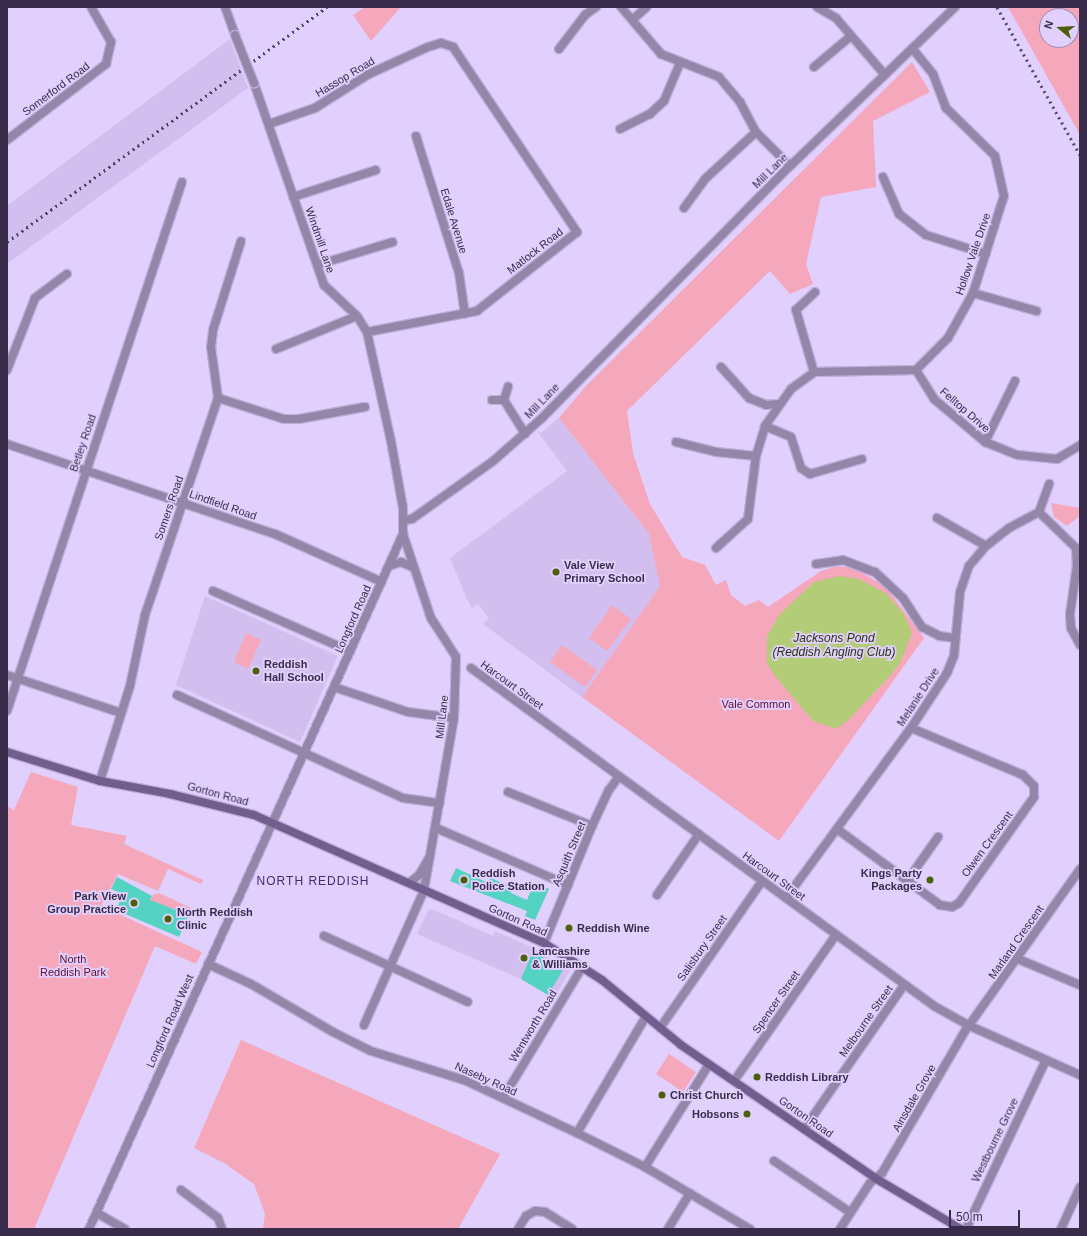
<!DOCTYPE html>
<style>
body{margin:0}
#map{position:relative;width:1087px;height:1236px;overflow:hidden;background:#e1cffd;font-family:Helvetica,sans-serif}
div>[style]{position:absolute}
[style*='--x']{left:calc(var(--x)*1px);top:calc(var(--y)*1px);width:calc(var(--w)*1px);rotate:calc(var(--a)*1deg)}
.built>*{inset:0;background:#d2bfef}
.green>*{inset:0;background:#f5a8bb}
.water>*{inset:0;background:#b2cc77}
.building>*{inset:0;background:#54d3c2}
.roads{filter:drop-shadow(1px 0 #bfaed9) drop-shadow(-1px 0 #bfaed9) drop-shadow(0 1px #bfaed9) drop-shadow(0 -1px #bfaed9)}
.minor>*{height:8px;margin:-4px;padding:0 4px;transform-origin:4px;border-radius:4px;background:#9386a8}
.tertiary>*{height:8px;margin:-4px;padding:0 4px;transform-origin:4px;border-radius:4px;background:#9386a8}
.secondary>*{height:8px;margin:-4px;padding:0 4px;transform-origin:4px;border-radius:4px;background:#725e8e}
.rail>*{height:3px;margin-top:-1.5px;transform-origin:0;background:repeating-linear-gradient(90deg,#514363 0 2px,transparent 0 6px)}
.bridges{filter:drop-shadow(1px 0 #bfaed9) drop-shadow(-1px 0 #bfaed9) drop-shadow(0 1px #bfaed9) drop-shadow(0 -1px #bfaed9)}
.tertiary-bridge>*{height:8px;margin:-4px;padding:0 4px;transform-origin:4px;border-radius:4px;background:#9386a8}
.dots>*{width:11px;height:11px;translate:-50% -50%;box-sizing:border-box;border:2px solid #e1cffd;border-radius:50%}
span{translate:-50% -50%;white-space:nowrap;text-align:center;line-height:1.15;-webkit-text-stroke:3.5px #e1cffd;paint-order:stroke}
.street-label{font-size:11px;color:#392c4a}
.poi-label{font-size:11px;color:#392c4a;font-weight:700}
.left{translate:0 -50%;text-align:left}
.right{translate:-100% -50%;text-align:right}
.park-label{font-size:11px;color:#600e2e}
.water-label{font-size:12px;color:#29330f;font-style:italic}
.neighbourhood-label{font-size:12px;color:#492b6b;letter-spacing:1px}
.frame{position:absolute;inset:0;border:8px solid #392c4a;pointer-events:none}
.north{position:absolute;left:1039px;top:8px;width:40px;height:40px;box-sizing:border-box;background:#e1cffd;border:1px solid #9e8eb5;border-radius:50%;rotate:288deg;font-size:11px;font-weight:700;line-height:16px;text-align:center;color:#392c4a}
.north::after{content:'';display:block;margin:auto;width:14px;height:18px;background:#4c6009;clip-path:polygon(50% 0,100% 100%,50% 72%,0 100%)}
.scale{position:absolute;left:949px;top:1210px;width:71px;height:18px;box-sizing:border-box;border:2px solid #392c4a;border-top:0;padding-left:5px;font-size:12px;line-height:14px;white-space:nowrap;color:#392c4a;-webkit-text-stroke:3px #e1cffd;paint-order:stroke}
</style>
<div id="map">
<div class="built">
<i style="clip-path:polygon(230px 39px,248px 88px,7px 264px,7px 206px)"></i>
<i style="clip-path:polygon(559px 418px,649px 534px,660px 586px,582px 697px,483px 624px,489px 618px,478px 604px,472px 608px,467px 599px,450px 558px,567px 471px,537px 431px,541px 433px)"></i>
<i style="clip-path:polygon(205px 596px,338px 656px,300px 742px,176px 685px)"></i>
<i style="clip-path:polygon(432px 909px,493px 936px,495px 931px,534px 948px,570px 971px,554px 998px,521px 979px,417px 934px,428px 911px)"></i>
</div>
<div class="green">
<i style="clip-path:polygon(365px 7px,401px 7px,371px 41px,353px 15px)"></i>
<i style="clip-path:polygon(evenodd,1008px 7px,1080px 7px,1080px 135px,1075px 126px,1008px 7px,1047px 16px,1071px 16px,1071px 40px,1047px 40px,1047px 16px)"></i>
<i style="clip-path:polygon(912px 62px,930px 92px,873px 121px,876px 187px,821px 197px,806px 264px,813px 284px,790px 294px,770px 271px,627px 411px,633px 453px,650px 504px,682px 557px,705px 565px,716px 585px,726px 580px,731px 595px,745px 606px,759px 600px,768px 607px,821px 571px,836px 566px,854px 568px,886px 587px,924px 638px,779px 841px,582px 697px,660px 586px,649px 534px,559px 418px,586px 386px)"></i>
<i style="clip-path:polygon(1051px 503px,1080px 508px,1080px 516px,1067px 526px,1054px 517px)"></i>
<i style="clip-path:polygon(612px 605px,631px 619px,607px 651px,589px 638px)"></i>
<i style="clip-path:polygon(246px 633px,261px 640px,248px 669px,234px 662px)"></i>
<i style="clip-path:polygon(562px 645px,597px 670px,585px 687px,550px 662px)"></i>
<i style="clip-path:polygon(31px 772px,78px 787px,71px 825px,127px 836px,124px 844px,203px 880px,201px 884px,168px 869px,158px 891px,118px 874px,101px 906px,202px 952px,196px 964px,155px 946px,34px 1229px,7px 1229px,7px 806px,14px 810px)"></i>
<i style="clip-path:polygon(159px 893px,191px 908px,188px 914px,173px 908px,148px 906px,153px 895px)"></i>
<i style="clip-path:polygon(241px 1040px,500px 1154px,458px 1229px,263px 1229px,265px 1214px,254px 1184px,224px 1163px,194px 1148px)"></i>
<i style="clip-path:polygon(669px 1054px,696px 1072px,683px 1092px,656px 1074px)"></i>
</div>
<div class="water">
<i style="clip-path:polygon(839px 576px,859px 579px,887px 594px,903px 613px,912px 633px,900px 663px,888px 678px,847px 721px,836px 729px,813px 721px,775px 676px,767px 663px,767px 636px,779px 615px,814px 582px)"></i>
</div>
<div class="building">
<i style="clip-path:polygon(456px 868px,488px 883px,491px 878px,513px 888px,511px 893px,527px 900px,534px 883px,549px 889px,535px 920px,525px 916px,527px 911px,450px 881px)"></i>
<i style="clip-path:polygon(117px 877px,152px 896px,150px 900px,189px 915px,179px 937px,116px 910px,123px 894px,111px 889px)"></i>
<i style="clip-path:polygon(533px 951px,563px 970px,548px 995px,521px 979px)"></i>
</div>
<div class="roads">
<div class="minor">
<i style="--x:621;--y:7;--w:62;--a:49.6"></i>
<i style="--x:661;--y:54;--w:62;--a:21.6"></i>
<i style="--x:719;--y:77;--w:33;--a:50"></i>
<i style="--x:740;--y:102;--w:34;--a:62"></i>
<i style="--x:756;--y:132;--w:48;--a:45"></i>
<i style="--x:817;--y:7;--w:22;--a:30"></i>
<i style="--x:836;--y:18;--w:75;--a:49.3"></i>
<i style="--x:633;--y:19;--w:18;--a:-41"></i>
<i style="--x:559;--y:49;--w:43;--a:-52.6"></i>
<i style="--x:585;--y:15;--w:14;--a:-36"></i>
<i style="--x:814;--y:67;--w:48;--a:-40"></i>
<i style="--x:269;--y:124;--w:49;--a:-19.2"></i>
<i style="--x:315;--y:108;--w:64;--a:-32.2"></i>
<i style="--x:369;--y:74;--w:65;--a:-24.6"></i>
<i style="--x:428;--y:47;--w:14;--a:-17"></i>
<i style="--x:441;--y:43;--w:13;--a:18"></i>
<i style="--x:453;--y:47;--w:223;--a:56.2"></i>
<i style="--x:577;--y:232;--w:127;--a:141.7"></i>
<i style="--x:477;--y:311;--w:112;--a:169.2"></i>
<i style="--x:620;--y:129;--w:34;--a:-27"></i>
<i style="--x:650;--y:114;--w:19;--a:-43"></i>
<i style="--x:664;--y:101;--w:41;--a:-67.2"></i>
<i style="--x:416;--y:136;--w:144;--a:72.6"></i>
<i style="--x:459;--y:273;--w:41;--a:81.7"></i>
<i style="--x:7;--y:140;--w:125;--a:-37.5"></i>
<i style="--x:106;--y:64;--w:23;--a:-77"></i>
<i style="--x:111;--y:42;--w:40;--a:-119.7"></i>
<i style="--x:883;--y:177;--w:40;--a:66.6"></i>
<i style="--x:899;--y:214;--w:34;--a:38"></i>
<i style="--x:926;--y:235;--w:63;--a:17.6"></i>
<i style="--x:293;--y:197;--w:87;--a:-18"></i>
<i style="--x:684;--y:208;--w:36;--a:-54"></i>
<i style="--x:705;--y:179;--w:69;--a:-42.7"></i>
<i style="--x:317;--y:265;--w:79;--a:-16.8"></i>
<i style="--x:973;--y:293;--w:66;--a:15.9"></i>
<i style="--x:276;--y:349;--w:87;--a:-22.2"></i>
<i style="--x:721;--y:367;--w:42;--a:47.9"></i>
<i style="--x:749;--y:398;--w:18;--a:22"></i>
<i style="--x:766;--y:405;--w:13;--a:-4"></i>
<i style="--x:7;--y:370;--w:77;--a:-68.7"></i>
<i style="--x:35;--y:298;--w:40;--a:-37"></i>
<i style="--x:916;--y:370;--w:34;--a:58"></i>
<i style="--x:934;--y:399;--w:67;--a:40.1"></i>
<i style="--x:985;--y:442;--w:35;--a:22"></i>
<i style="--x:1018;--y:455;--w:39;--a:6"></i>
<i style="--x:1057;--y:459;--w:27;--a:-31"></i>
<i style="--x:814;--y:372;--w:65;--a:-106.2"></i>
<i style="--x:796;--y:310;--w:26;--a:-43"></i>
<i style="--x:218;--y:398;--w:69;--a:17.7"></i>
<i style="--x:284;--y:419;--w:15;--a:0"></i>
<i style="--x:299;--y:419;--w:67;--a:-10.3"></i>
<i style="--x:492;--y:400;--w:12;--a:0"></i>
<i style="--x:504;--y:400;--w:40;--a:58"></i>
<i style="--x:504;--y:400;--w:14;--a:-73"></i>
<i style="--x:765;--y:426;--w:28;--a:23"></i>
<i style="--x:791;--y:437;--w:33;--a:72"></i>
<i style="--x:801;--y:468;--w:11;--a:34"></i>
<i style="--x:810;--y:474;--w:54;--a:-16.1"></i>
<i style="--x:676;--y:442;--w:41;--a:14"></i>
<i style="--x:716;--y:452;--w:40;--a:5.7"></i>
<i style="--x:985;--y:442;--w:68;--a:-63.8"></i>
<i style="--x:7;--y:444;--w:283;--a:18.6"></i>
<i style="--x:275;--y:534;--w:117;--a:24.2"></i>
<i style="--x:1039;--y:512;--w:52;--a:44.2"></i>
<i style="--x:1076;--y:548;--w:17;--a:87"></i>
<i style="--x:1077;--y:565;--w:49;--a:98.1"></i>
<i style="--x:1070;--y:614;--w:14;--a:86"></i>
<i style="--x:1071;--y:628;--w:19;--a:62"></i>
<i style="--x:937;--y:518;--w:56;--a:29.7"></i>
<i style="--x:404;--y:520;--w:8;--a:-7"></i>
<i style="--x:412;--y:519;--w:98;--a:-35.5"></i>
<i style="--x:492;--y:462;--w:67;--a:-41.3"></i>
<i style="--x:542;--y:418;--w:354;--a:-45.5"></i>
<i style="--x:790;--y:166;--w:229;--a:-43.9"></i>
<i style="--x:716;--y:548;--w:43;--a:-42.2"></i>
<i style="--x:748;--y:519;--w:64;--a:-82.8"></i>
<i style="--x:756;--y:456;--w:31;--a:-73"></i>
<i style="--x:765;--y:426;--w:45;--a:-54.9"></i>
<i style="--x:791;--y:389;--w:29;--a:-36"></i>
<i style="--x:814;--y:372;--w:102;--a:-1.1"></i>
<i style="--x:916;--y:370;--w:45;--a:-45"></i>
<i style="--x:948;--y:338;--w:51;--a:-60.9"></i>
<i style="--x:973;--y:293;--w:102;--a:-72.3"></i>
<i style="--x:1004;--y:196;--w:41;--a:-102.7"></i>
<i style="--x:995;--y:156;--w:69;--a:-135.6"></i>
<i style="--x:946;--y:108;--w:36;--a:-111"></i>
<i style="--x:933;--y:74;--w:33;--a:-129"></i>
<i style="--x:816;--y:564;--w:27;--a:-8"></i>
<i style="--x:843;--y:560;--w:34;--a:21"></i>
<i style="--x:875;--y:572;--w:38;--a:43"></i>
<i style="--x:903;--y:598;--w:35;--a:57"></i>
<i style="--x:922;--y:627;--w:20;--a:27"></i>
<i style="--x:940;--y:636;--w:15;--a:8"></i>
<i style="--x:213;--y:591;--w:150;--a:23.7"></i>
<i style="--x:471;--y:668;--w:573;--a:36.13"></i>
<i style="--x:934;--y:1006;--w:41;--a:29.1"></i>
<i style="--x:970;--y:1026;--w:120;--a:24"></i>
<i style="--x:7;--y:675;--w:120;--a:18.4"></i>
<i style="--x:334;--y:687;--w:78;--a:18.7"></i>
<i style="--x:408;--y:712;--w:46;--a:7.4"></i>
<i style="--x:177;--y:695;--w:248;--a:24.5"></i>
<i style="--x:403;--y:798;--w:37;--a:8"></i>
<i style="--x:7;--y:711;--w:557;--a:-71.7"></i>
<i style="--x:100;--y:781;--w:100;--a:-72.5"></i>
<i style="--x:130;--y:686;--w:73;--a:-78.1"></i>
<i style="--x:145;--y:615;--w:229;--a:-71.4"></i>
<i style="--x:218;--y:398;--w:51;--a:-97.8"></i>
<i style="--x:211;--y:347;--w:17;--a:-83"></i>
<i style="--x:213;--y:330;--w:93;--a:-72.5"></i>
<i style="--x:508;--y:792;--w:91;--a:22"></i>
<i style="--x:436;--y:828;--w:144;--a:23.4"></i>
<i style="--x:837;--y:829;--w:128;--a:36.4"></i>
<i style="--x:940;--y:905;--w:12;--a:9"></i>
<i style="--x:952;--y:907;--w:8;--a:-30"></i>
<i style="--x:959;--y:903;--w:130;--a:-54.7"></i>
<i style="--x:1034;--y:797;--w:11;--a:-90"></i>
<i style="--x:1034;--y:786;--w:16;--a:-135"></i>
<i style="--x:1023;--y:775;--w:121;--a:-157.2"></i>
<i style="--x:907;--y:881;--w:54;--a:-54.8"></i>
<i style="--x:657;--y:895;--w:74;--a:-55.5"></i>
<i style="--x:786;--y:898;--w:211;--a:-53.7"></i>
<i style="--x:911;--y:728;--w:66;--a:-56.8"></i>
<i style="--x:947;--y:673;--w:18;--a:-68"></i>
<i style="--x:954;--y:656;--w:64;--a:-84.6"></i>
<i style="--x:960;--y:592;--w:28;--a:-71"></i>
<i style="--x:969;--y:566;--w:26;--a:-50"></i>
<i style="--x:986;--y:546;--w:29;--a:-38"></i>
<i style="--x:1009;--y:528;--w:34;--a:-28"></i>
<i style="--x:1039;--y:512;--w:30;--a:-70"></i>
<i style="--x:324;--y:936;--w:158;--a:24.6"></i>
<i style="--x:544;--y:943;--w:126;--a:-67.7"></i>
<i style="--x:592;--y:826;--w:40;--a:-65"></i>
<i style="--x:609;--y:790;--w:17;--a:-54"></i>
<i style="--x:1018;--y:959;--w:67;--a:22.8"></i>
<i style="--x:208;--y:964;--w:47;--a:24.9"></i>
<i style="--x:251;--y:984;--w:95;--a:30.3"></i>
<i style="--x:333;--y:1032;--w:42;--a:26.6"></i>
<i style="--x:371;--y:1051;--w:97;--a:17.3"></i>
<i style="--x:464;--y:1080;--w:125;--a:25.1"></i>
<i style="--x:577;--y:1133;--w:76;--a:26.6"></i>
<i style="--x:645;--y:1167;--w:122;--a:30.6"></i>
<i style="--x:364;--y:1025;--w:148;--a:-66"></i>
<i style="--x:660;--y:1028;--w:179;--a:-55.2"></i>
<i style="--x:734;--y:1081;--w:178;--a:-55.1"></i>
<i style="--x:503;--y:1098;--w:154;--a:-58.8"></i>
<i style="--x:804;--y:1129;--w:175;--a:-55.2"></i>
<i style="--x:577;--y:1133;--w:134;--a:-59.4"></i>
<i style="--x:774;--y:1161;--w:92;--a:33.9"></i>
<i style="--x:645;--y:1167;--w:121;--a:-58.1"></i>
<i style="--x:181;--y:1190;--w:46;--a:37.1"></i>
<i style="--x:218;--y:1218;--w:12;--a:70"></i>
<i style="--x:97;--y:1213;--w:32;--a:30"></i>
<i style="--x:518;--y:1229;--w:15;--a:-58"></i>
<i style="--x:526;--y:1216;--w:10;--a:-29"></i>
<i style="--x:535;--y:1211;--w:10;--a:6"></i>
<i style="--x:545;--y:1212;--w:32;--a:32"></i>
<i style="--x:668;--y:1229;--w:42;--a:-58.6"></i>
<i style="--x:840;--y:1229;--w:55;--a:-56.9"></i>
<i style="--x:870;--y:1183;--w:16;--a:-40"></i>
<i style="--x:882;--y:1173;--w:164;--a:-59.7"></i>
<i style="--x:965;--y:1031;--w:199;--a:-54.6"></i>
<i style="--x:966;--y:1229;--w:187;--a:-64.7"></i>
<i style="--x:1061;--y:1229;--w:46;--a:-65.7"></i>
</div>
<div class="tertiary">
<i style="--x:225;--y:7;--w:30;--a:70"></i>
<i style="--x:254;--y:83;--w:214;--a:70.9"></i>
<i style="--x:324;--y:285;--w:45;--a:43.2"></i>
<i style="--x:357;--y:316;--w:19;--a:58"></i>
<i style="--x:367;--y:332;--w:112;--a:77.6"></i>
<i style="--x:391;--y:441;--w:68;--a:79.8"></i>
<i style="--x:403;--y:508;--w:26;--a:90"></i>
<i style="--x:403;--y:534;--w:89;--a:71.6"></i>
<i style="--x:431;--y:618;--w:46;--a:57.3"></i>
<i style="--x:456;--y:657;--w:61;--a:91.9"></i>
<i style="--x:454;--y:718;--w:175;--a:99.9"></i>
<i style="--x:389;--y:566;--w:13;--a:-18"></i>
<i style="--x:401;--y:562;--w:12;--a:24"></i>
<i style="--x:409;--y:883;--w:13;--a:-39"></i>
<i style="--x:419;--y:875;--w:20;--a:-60"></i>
<i style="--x:89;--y:1229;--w:763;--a:-65.69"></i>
</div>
<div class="secondary">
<i style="--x:7;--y:752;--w:97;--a:17.3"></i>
<i style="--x:100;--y:781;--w:71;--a:10.5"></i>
<i style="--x:170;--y:794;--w:87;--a:14"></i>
<i style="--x:254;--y:815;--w:317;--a:23.8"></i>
<i style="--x:544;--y:943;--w:69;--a:32.5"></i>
<i style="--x:602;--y:980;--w:102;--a:39.4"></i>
<i style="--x:681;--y:1045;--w:235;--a:34.4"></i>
<i style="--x:875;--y:1178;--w:100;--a:30.7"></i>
</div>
</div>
<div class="rail">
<i style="--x:997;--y:7;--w:170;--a:60.7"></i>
<i style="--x:7;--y:242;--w:397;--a:-36.3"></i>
</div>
<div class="bridges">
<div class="tertiary-bridge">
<i style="--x:235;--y:35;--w:52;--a:68.4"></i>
</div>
</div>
<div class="dots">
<i style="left:556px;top:572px;background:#4c6009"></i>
<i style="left:256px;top:671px;background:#4c6009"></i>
<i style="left:464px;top:880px;background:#4c6009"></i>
<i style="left:930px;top:880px;background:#4c6009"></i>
<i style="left:134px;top:903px;background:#4c6009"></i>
<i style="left:168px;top:919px;background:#4c6009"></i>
<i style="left:569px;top:928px;background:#4c6009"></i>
<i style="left:524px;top:958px;background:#4c6009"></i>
<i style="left:757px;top:1077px;background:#4c6009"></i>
<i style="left:662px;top:1095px;background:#4c6009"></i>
<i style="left:747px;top:1114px;background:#4c6009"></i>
</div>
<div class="street-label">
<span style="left:345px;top:77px;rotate:-31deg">Hassop Road</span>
<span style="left:56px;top:89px;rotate:-37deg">Somerford Road</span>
<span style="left:770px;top:171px;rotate:-45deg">Mill Lane</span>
<span style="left:454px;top:221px;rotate:73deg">Edale Avenue</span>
<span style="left:320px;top:240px;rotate:71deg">Windmill Lane</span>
<span style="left:535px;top:251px;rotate:-38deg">Matlock Road</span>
<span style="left:973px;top:254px;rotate:-71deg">Hollow Vale Drive</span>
<span style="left:542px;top:401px;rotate:-46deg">Mill Lane</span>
<span style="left:965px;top:410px;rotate:41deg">Felltop Drive</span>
<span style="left:83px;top:443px;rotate:-71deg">Betley Road</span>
<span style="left:223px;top:505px;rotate:19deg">Lindfield Road</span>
<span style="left:169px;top:508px;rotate:-71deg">Somers Road</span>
<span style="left:353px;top:619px;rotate:-66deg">Longford Road</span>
<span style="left:512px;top:685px;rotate:36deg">Harcourt Street</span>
<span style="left:918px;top:697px;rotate:-57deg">Melanie Drive</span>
<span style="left:442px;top:717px;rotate:-83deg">Mill Lane</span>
<span style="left:218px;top:794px;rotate:15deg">Gorton Road</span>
<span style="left:987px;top:844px;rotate:-54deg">Olwen Crescent</span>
<span style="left:569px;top:854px;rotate:-67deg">Asquith Street</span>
<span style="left:774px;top:876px;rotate:36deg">Harcourt Street</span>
<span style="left:518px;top:920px;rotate:24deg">Gorton Road</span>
<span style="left:1016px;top:942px;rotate:-55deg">Marland Crescent</span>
<span style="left:702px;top:948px;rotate:-55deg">Salisbury Street</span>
<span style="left:776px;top:1002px;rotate:-55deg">Spencer Street</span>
<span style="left:170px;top:1021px;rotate:-66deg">Longford Road West</span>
<span style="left:866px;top:1021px;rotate:-55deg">Melbourne Street</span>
<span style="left:533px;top:1026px;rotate:-59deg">Wentworth Road</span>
<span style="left:486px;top:1079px;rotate:24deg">Naseby Road</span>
<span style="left:914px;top:1098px;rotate:-60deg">Ainsdale Grove</span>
<span style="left:806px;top:1117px;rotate:35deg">Gorton Road</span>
<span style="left:995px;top:1140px;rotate:-64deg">Westbourne Grove</span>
</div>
<div class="poi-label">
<span class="left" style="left:564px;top:572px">Vale View<br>Primary School</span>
<span class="left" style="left:264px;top:671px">Reddish<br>Hall School</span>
<span class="left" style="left:472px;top:880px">Reddish<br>Police Station</span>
<span class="right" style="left:922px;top:880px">Kings Party<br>Packages</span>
<span class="right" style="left:126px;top:903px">Park View<br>Group Practice</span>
<span class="left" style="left:177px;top:919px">North Reddish<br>Clinic</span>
<span class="left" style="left:577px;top:928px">Reddish Wine</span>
<span class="left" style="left:532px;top:958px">Lancashire<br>&amp; Williams</span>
<span class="left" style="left:765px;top:1077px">Reddish Library</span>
<span class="left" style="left:670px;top:1095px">Christ Church</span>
<span class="right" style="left:739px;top:1114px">Hobsons</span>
</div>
<div class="park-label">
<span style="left:756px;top:704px">Vale Common</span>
<span style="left:73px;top:966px">North<br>Reddish Park</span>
</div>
<div class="water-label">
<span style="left:834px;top:646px">Jacksons Pond<br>(Reddish Angling Club)</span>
</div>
<div class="neighbourhood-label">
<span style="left:313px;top:882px">NORTH REDDISH</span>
</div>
<div class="frame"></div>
<div class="north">N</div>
<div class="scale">50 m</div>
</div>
